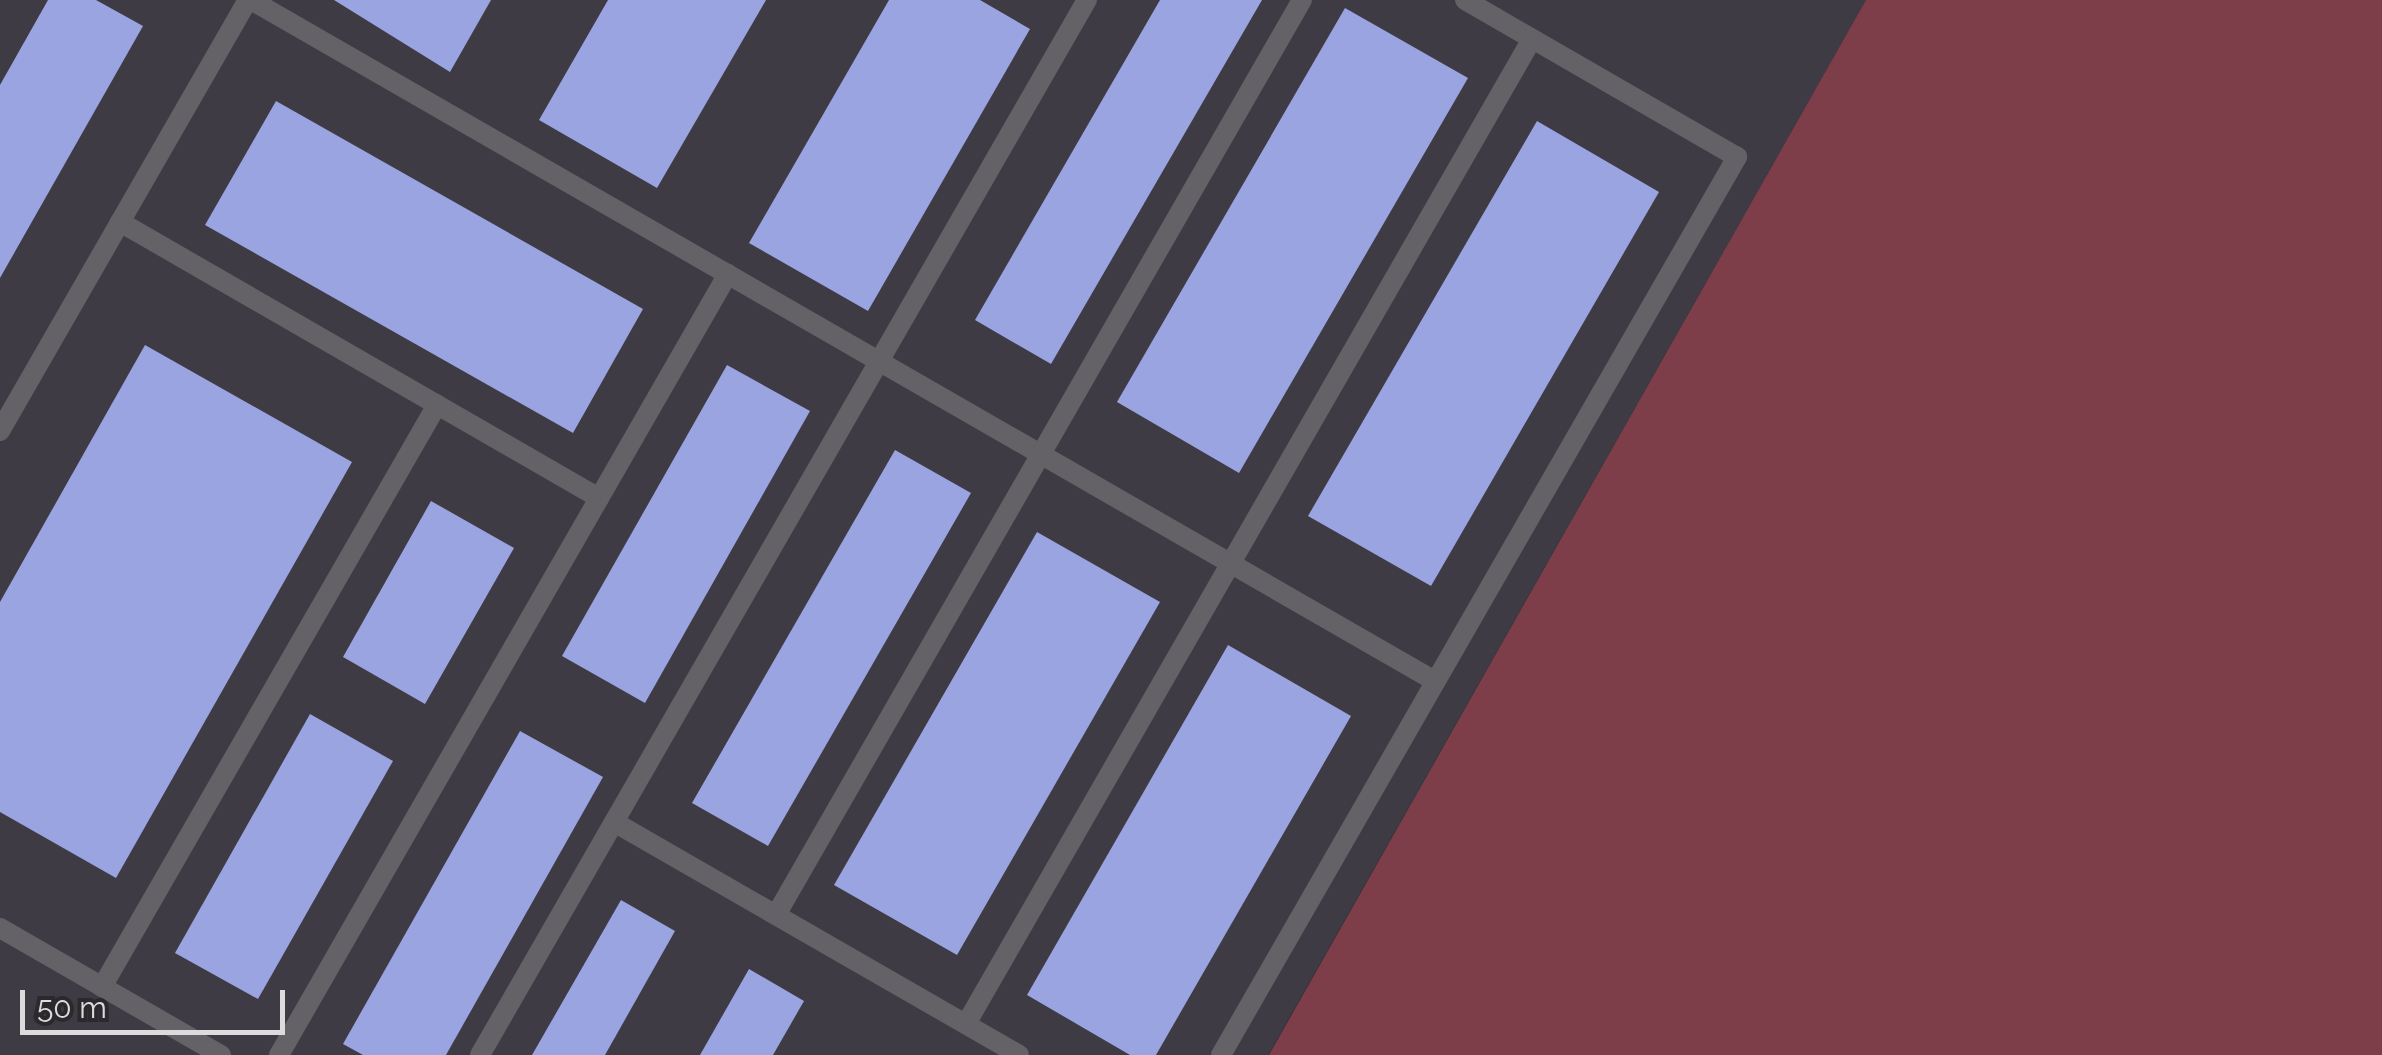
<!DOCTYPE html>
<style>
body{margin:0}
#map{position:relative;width:2382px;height:1055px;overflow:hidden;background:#353337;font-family:Raleway,sans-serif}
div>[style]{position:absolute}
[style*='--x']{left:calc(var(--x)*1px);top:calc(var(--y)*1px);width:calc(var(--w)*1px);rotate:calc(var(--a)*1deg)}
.built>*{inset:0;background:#3f3b44}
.green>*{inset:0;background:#7d3e4a}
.building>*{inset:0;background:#99a4e1}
.service>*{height:20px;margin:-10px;padding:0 10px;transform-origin:10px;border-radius:10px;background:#646266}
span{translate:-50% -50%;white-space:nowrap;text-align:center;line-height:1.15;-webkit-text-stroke:10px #2b292d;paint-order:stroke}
.scale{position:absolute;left:20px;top:990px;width:265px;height:45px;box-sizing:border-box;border:5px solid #dcdbdd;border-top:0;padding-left:12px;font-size:30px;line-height:35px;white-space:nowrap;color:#dcdbdd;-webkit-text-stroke:8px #2b292d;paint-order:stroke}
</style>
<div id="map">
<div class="built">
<i style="clip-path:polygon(0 0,1866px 0,1268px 1055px,0 1055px)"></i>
</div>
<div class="green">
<i style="clip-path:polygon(1866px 0,2382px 0,2382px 1055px,1269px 1055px)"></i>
</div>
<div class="building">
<i style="clip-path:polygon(48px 0,96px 0,143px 26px,0 278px,0 85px)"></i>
<i style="clip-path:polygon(334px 0,491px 0,450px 72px)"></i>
<i style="clip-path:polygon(608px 0,766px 0,657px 188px,539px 120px)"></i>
<i style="clip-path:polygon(889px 0,980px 0,1030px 29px,868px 311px,749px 243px)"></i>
<i style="clip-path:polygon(1160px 0,1262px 0,1051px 364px,975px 320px)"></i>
<i style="clip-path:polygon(1345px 8px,1468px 78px,1239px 473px,1117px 402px)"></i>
<i style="clip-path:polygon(276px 101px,643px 309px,573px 433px,205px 225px)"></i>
<i style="clip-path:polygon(1537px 121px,1659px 192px,1431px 586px,1308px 516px)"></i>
<i style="clip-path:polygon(145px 345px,352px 462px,116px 878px,0 812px,0 602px)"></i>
<i style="clip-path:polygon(727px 365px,810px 411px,645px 703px,562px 656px)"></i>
<i style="clip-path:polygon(895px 450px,971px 493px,768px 846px,692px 803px)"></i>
<i style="clip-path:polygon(431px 501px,514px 548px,425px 704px,343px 657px)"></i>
<i style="clip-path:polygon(1037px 532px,1160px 602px,957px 955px,834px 885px)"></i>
<i style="clip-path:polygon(1228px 645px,1351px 716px,1156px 1055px,1130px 1055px,1027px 995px)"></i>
<i style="clip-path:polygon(310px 714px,393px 761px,258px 999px,175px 953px)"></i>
<i style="clip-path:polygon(520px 731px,603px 777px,446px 1055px,363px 1055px,343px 1044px)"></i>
<i style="clip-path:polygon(621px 900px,675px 931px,605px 1055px,532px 1055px)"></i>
<i style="clip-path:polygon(749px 969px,804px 1001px,773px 1055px,700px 1055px)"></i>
</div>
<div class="service">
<i style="--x:251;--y:0;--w:1366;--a:29.91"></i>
<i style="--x:120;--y:222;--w:553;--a:29.95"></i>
<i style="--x:0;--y:431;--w:497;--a:-60.1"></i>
<i style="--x:614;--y:822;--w:467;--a:29.9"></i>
<i style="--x:776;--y:915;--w:1055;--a:-60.11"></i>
<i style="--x:0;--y:928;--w:255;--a:29.9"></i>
<i style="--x:102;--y:987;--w:672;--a:-60.08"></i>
<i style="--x:966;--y:1024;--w:1136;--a:-60.12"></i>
<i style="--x:279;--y:1055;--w:901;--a:-60.11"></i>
<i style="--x:480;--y:1055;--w:1217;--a:-60.09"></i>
<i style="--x:1221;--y:1055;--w:1036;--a:-60.12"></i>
<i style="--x:1737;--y:157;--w:314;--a:-150"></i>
</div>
<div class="scale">50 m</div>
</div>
